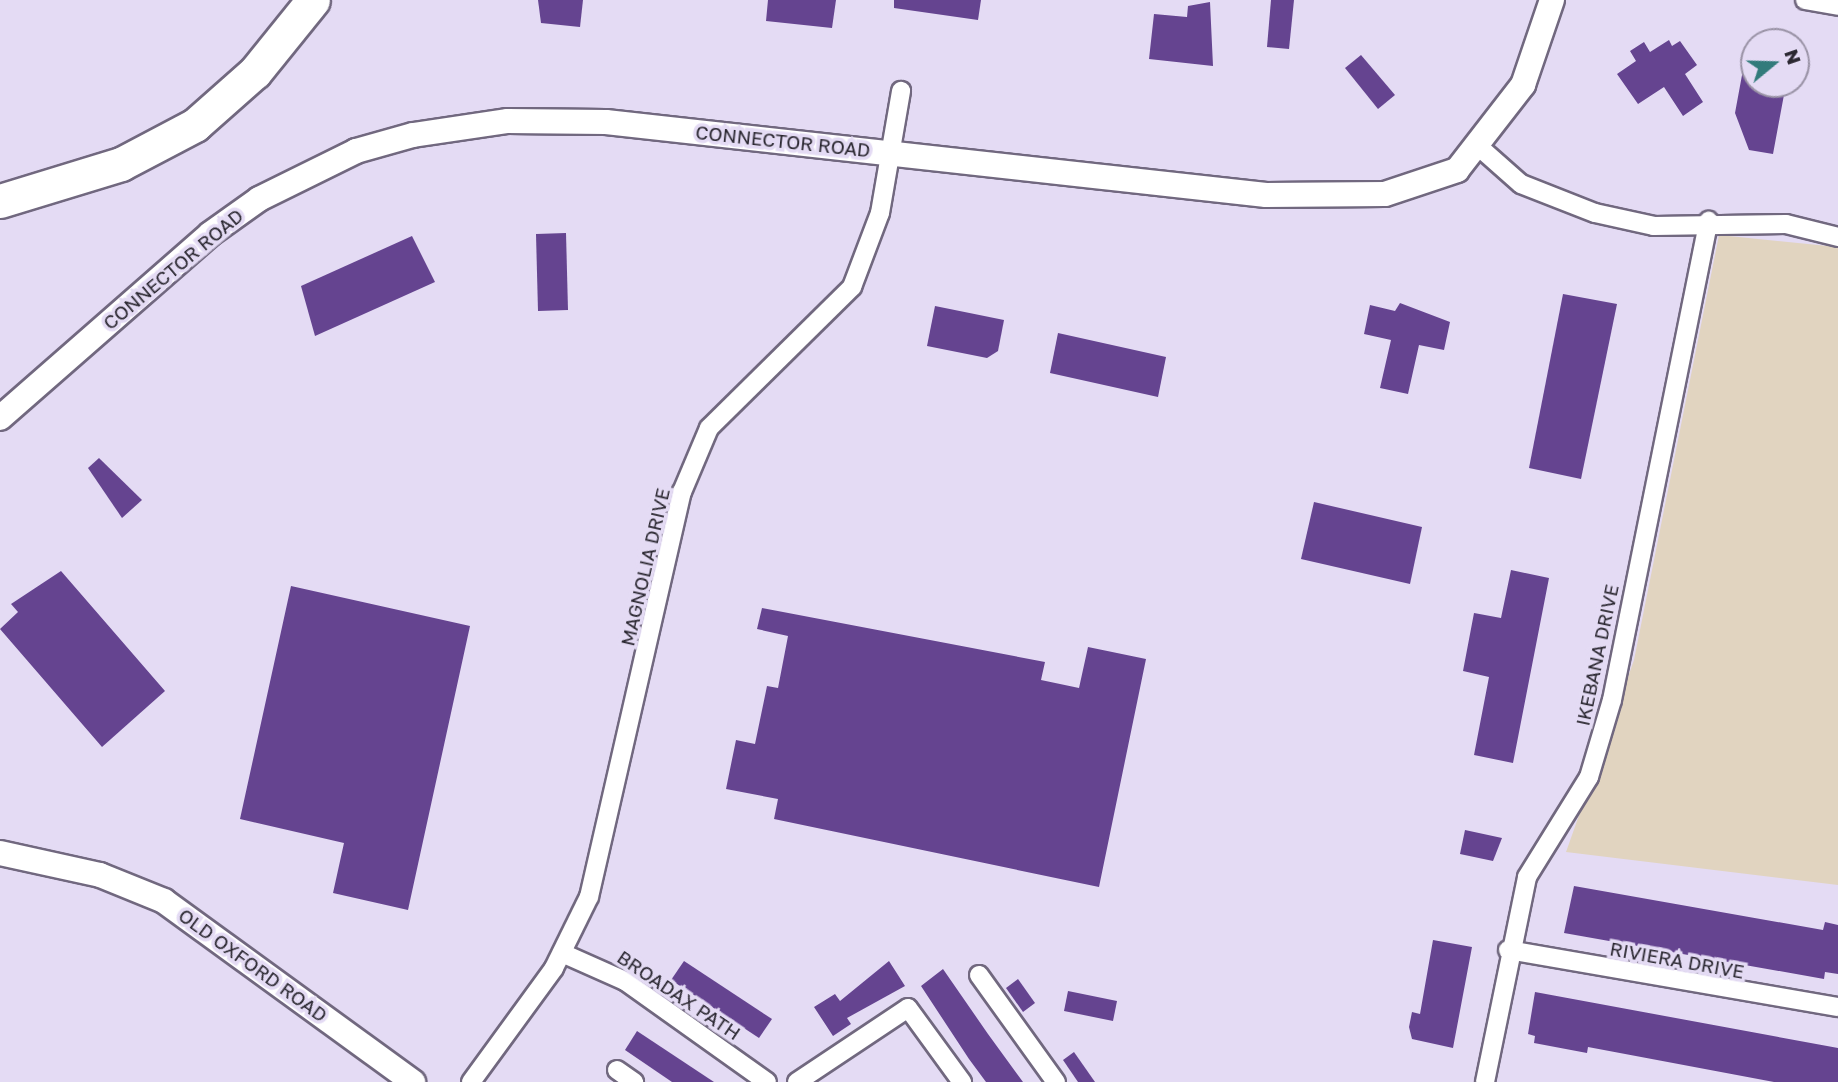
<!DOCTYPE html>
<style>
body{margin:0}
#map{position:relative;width:1838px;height:1082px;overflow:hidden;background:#e4dbf4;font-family:"Golos Text",sans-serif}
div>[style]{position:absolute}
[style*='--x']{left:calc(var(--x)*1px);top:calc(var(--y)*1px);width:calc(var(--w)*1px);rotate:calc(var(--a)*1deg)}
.commercial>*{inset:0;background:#e1d4c0}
.building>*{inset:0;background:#654490}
.roads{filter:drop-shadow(2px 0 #71687f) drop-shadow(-2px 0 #71687f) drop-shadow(0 2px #71687f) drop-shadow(0 -2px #71687f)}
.street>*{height:18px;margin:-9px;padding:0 9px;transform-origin:9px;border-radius:9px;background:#fff}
.secondary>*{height:24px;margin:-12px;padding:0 12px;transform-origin:12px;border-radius:12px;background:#fff}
.highway>*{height:33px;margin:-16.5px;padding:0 16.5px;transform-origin:16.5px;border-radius:16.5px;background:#fff}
span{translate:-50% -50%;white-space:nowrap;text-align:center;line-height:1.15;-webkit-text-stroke:7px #e4dbf4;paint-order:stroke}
.street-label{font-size:19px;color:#2a2730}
.north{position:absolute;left:1740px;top:28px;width:70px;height:70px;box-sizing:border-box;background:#e4dbf4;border:2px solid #9a93a6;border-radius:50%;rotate:71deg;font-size:19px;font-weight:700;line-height:28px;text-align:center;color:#2a2730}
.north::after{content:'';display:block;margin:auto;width:24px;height:32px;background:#327b7b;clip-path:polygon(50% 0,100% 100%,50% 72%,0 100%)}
</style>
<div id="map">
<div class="commercial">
<i style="clip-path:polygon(1719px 235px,1838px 247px,1838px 885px,1566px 852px,1634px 660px)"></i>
</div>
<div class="building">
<i style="clip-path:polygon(538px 0,583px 0,580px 27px,541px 23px)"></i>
<i style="clip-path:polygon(768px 0,836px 0,832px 28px,766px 21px)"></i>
<i style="clip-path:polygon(894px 0,981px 0,978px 20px,894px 8px)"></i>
<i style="clip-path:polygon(1271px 0,1294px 0,1289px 49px,1267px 47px)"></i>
<i style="clip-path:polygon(1210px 2px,1213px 66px,1149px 59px,1154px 14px,1187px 17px,1188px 6px)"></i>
<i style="clip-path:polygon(1669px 40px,1672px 46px,1680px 41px,1697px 65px,1685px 74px,1703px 102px,1683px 116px,1664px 87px,1638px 104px,1617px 74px,1636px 61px,1630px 51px,1644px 42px,1650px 52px)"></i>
<i style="clip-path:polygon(1747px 48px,1754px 48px,1754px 84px,1786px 84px,1773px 154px,1749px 150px,1735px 113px)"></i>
<i style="clip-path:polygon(1361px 55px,1395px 95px,1378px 109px,1345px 68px)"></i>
<i style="clip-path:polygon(566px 233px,568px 310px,538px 311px,536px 234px)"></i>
<i style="clip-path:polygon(412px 236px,435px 282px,315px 336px,301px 286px)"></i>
<i style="clip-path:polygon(1563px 294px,1617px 304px,1581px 479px,1529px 468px)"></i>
<i style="clip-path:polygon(1400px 303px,1450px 322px,1444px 350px,1419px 345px,1408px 394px,1380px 388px,1391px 340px,1364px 334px,1370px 305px,1395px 311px)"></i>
<i style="clip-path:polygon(935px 306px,1004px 320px,998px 351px,987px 358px,927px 346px)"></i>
<i style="clip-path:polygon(1058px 333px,1166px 357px,1158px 397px,1050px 373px)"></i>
<i style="clip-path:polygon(99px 458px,142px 500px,122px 518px,88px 468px)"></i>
<i style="clip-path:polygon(1314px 502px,1422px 527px,1410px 584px,1301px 559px)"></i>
<i style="clip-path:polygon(1511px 570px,1549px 578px,1513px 763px,1474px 755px,1489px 677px,1463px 671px,1474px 613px,1501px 618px)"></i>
<i style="clip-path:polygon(61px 571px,165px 691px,102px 747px,0 629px,18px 612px,11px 604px)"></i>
<i style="clip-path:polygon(291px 586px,470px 626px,408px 910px,333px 893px,344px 843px,240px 819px)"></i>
<i style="clip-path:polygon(762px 608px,1045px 662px,1041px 680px,1079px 688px,1088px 647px,1146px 659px,1099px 887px,774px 819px,778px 799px,726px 789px,736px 740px,755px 744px,767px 686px,778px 688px,788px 636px,757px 629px)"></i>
<i style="clip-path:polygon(1465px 830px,1502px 838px,1493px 861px,1460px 854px)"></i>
<i style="clip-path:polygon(1574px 886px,1823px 930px,1825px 922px,1838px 925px,1838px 974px,1825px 972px,1824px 979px,1564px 933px)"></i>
<i style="clip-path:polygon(1433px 940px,1472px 947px,1453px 1048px,1412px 1039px,1409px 1027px,1412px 1012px,1420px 1014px)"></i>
<i style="clip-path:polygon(684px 961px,772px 1019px,759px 1038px,671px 980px)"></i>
<i style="clip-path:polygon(889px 961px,905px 986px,847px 1018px,851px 1024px,833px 1036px,814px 1007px,835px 994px,840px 1001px)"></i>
<i style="clip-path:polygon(943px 969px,988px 1034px,1023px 1082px,986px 1082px,969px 1059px,921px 986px)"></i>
<i style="clip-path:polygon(1018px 979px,1035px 1003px,1023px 1012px,1006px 988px)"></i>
<i style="clip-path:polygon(1068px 991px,1117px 1001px,1113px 1021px,1064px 1011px)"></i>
<i style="clip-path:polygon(1535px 992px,1838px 1048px,1838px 1082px,1774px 1082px,1588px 1047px,1587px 1053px,1534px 1043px,1535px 1036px,1528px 1034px)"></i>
<i style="clip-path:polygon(637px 1031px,714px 1082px,672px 1082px,625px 1050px)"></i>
<i style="clip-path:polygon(1074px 1052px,1095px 1082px,1078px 1082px,1063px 1060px)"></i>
</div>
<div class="roads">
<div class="street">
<i style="--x:1805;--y:0;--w:34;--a:10"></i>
<i style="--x:1478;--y:146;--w:57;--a:41.5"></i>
<i style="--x:1521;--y:184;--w:79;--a:21.4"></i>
<i style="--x:1595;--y:213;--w:60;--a:12.4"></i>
<i style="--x:1654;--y:226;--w:132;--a:-0.9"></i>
<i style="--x:1786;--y:224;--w:54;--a:14"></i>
<i style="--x:1508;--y:950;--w:335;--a:9.8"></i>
<i style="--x:562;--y:953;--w:69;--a:24"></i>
<i style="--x:625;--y:981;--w:174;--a:35.4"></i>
<i style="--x:979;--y:975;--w:132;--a:54.3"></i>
<i style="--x:617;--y:1070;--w:21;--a:35"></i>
<i style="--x:471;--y:1082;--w:141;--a:-53.9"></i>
<i style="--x:554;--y:968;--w:79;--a:-63.8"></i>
<i style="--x:589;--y:897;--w:416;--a:-77.1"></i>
<i style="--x:682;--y:492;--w:69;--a:-67.1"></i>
<i style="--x:709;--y:428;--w:201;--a:-44.6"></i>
<i style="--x:852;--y:287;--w:79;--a:-69.3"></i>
<i style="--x:880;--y:213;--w:124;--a:-80.2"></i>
<i style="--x:797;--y:1082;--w:133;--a:-33.7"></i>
<i style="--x:908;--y:1008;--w:92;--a:53.9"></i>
<i style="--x:1485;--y:1082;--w:209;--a:-78.4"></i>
<i style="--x:1527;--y:877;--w:118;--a:-58.2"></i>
<i style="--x:1589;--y:777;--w:80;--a:-73.4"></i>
<i style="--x:1612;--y:700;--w:489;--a:-78.6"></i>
</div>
<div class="secondary">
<i style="--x:0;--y:418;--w:279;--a:-41.2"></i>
<i style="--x:210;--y:234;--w:60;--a:-35.5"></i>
<i style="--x:259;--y:199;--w:108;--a:-26.3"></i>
<i style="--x:356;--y:151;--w:59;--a:-15.7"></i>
<i style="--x:413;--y:135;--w:96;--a:-8.4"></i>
<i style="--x:508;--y:121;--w:98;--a:0.6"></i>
<i style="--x:606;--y:122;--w:664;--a:6.31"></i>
<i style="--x:1266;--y:195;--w:119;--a:-0.5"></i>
<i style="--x:1385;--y:194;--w:76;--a:-18.4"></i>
<i style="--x:1457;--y:170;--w:108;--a:-52.2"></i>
<i style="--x:1523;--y:85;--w:90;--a:-71.2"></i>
<i style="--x:0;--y:853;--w:102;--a:12.4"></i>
<i style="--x:100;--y:875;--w:69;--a:22.1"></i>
<i style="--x:164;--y:901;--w:308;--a:36"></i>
</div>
<div class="highway">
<i style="--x:0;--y:201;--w:127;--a:-17"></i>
<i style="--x:121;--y:164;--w:84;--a:-27.8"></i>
<i style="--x:195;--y:125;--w:80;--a:-41.5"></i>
<i style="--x:255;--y:72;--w:92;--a:-51.1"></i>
</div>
</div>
<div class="street-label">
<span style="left:783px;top:141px;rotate:6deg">CONNECTOR ROAD</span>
<span style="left:173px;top:269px;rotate:-40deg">CONNECTOR ROAD</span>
<span style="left:645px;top:567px;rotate:-77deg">MAGNOLIA DRIVE</span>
<span style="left:1597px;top:655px;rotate:-78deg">IKEBANA DRIVE</span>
<span style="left:1677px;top:960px;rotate:10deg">RIVIERA DRIVE</span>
<span style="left:253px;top:965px;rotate:36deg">OLD OXFORD ROAD</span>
<span style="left:679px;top:995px;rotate:34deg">BROADAX PATH</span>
</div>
<div class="north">N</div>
</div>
